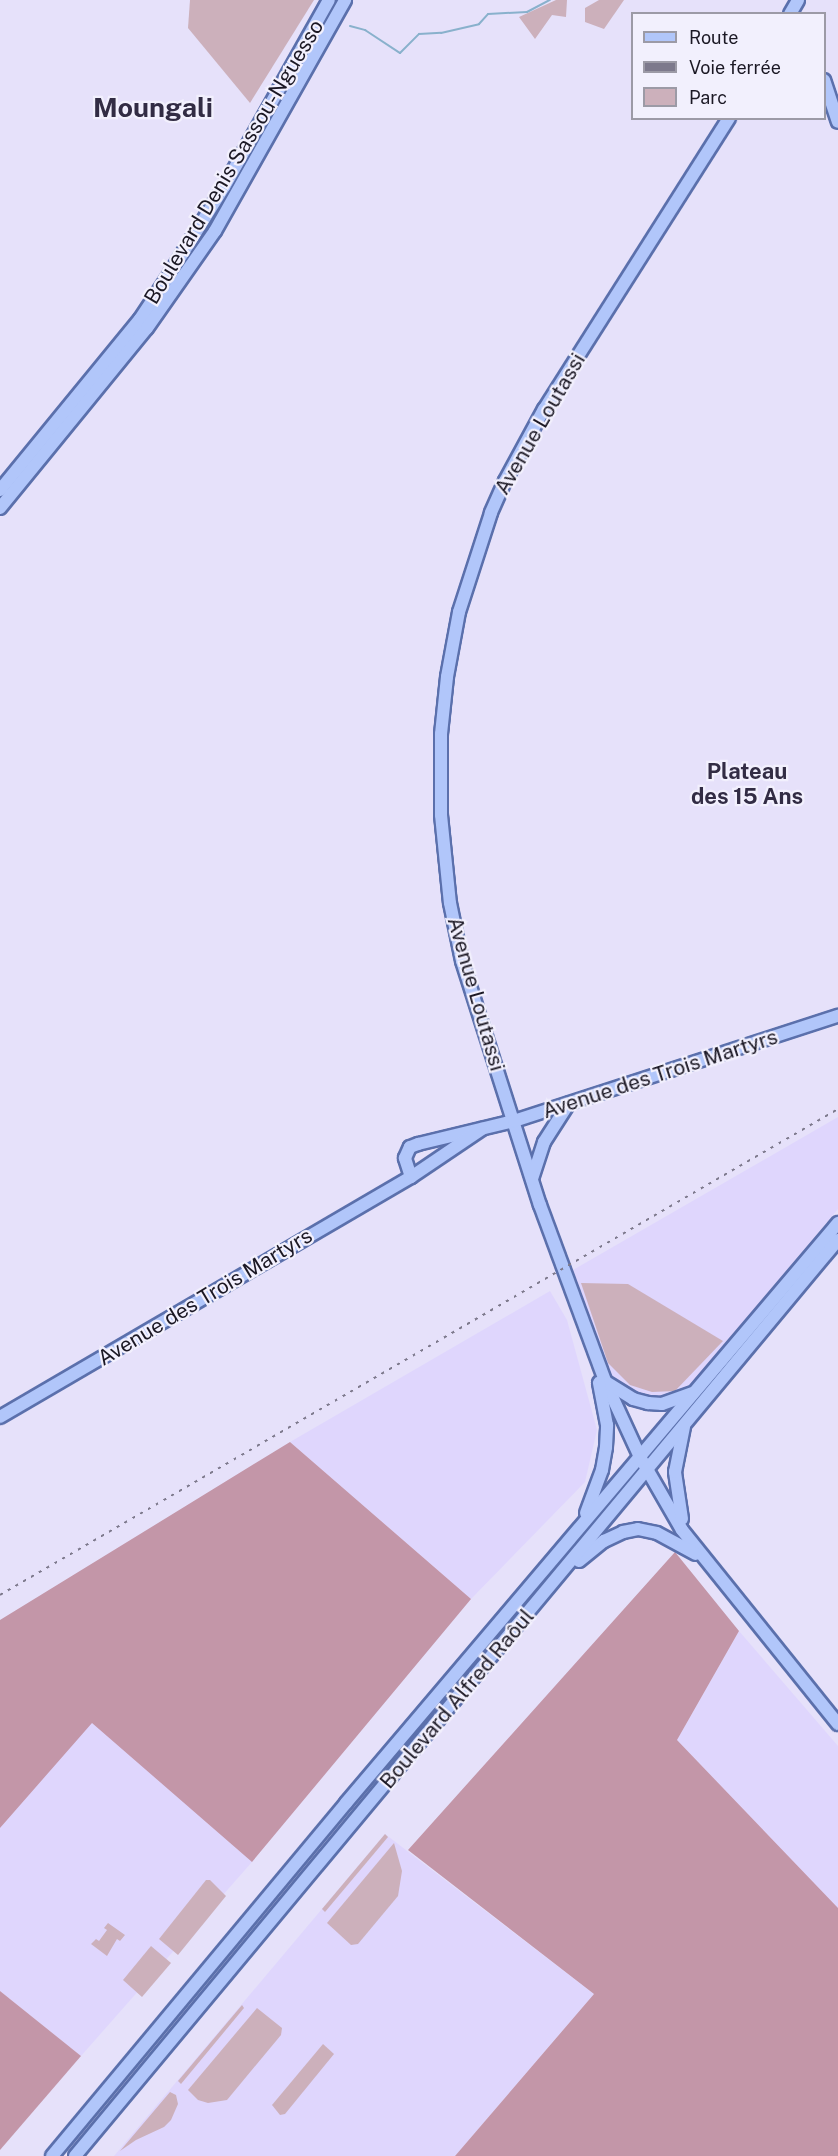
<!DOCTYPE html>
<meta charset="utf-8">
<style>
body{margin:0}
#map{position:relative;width:838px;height:2156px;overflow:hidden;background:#e6e1fa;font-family:"Public Sans",sans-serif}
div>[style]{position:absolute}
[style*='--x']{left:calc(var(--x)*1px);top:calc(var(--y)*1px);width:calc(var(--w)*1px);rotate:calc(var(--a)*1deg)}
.built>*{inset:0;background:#dfd6fd}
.green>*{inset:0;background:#ccb0bb}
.forest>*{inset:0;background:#c396a8}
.stream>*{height:2px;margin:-1px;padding:0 1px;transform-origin:1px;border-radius:1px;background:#89b1cc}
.roads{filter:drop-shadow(2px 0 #5b70ac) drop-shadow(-2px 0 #5b70ac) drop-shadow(0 2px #5b70ac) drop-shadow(0 -2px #5b70ac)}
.major>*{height:12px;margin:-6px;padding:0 6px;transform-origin:6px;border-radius:6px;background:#b1c6fa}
.rail>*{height:2px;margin-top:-1px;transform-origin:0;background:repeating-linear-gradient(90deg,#7d798c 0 3px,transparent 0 9px)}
span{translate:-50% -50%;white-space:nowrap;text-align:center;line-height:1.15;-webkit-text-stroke:4.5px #f2f0fd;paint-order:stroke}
.street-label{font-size:21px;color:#1b1824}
.neighbourhood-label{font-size:22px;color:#322c44;font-weight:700}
.district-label{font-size:27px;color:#322c44;font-weight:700}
.legend{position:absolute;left:631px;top:12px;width:195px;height:108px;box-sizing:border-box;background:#f2f0fd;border:2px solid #9c9aa6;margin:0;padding:8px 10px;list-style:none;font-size:18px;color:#1b1824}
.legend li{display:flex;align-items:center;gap:12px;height:30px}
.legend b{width:30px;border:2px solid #9c9aa6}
</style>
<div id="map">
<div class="built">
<i style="clip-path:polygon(838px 1117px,838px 1209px,685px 1391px,659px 1397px,634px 1394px,607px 1373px,573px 1270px)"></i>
<i style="clip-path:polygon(550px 1291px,567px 1320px,597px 1430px,585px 1482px,471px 1599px,290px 1442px)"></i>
<i style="clip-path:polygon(739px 1631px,838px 1746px,838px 1908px,677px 1740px)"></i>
<i style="clip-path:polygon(92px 1722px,252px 1862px,81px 2056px,0 1991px,0 1828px)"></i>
<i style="clip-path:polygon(385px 1834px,594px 1994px,455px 2156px,114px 2156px)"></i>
</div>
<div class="green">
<i style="clip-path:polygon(190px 0,314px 0,250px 103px,188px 28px)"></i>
<i style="clip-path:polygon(556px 0,567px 0,566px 17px,552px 15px,535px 39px,519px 17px)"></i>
<i style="clip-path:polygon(599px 0,624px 0,604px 29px,585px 22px,585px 8px)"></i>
<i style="clip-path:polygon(581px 1283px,628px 1284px,723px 1341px,675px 1391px,652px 1392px,630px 1385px,608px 1363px)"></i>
<i style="clip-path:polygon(385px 1834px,388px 1837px,325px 1912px,322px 1909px)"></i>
<i style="clip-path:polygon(394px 1843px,402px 1871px,398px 1896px,358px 1944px,351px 1945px,327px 1923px)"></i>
<i style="clip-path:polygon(206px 1880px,210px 1880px,226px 1896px,178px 1955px,159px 1939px)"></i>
<i style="clip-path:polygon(108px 1923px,125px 1935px,120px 1941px,117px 1939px,107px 1956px,91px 1944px,96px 1939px,99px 1941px,107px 1930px,104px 1928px)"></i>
<i style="clip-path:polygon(151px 1946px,171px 1963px,142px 1997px,123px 1980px)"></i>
<i style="clip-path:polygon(242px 2005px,244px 2008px,181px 2084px,178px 2081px)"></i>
<i style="clip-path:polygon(257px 2008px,282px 2028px,281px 2035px,227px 2100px,208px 2103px,198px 2100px,188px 2090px)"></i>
<i style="clip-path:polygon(323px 2044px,334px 2054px,285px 2114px,280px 2115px,272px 2105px)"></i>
<i style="clip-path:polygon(170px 2092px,176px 2095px,178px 2104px,171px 2120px,164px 2127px,136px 2140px,120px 2151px)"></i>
</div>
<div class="forest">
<i style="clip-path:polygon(290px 1442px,471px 1599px,252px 1862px,92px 1723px,0 1828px,0 1620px)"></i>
<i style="clip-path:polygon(675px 1552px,739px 1631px,677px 1740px,838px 1908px,838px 2156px,455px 2156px,594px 1994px,408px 1850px)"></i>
<i style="clip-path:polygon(0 1991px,81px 2056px,0 2150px)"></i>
</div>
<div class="stream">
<i style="--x:350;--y:26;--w:16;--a:15"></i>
<i style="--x:365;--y:30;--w:42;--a:33.3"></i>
<i style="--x:400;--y:53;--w:27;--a:-45"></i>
<i style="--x:419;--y:34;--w:22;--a:-3"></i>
<i style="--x:441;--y:33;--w:39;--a:-13"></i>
<i style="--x:479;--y:24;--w:13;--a:-48"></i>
<i style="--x:488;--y:14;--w:39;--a:-3"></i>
<i style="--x:527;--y:12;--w:26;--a:-28"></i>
</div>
<div class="roads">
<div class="major">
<i style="--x:790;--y:14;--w:16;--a:-60"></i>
<i style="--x:824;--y:80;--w:44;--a:71.6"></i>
<i style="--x:729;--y:118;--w:345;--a:122.4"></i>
<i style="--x:544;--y:409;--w:82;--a:118.4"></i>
<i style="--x:505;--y:481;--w:35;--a:114"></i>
<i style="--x:491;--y:513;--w:104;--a:107.9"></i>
<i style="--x:459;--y:612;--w:66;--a:100.5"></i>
<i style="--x:447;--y:677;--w:57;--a:96"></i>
<i style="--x:441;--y:734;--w:81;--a:90"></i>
<i style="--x:441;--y:815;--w:88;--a:84.2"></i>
<i style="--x:450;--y:903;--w:59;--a:78.3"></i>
<i style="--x:462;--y:961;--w:256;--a:72.3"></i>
<i style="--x:540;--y:1205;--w:188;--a:69.7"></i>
<i style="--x:605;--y:1381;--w:84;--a:65.3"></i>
<i style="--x:640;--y:1457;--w:84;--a:60.1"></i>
<i style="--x:682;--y:1530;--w:249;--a:51.2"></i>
<i style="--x:0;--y:490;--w:221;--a:-50.7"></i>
<i style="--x:140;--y:319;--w:47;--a:-56.3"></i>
<i style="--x:166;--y:280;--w:110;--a:-58.1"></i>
<i style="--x:224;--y:187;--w:214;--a:-60.7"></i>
<i style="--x:0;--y:508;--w:232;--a:-50.8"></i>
<i style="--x:147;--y:328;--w:118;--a:-55"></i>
<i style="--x:215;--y:231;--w:265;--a:-60.6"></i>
<i style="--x:411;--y:1177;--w:20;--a:-108"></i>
<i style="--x:405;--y:1158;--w:12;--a:-66"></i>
<i style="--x:410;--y:1147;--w:9;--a:-21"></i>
<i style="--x:418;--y:1144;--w:99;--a:-13.5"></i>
<i style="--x:514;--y:1121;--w:341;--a:-18"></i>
<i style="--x:532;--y:1179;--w:39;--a:-72"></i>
<i style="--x:544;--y:1142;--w:46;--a:-57.3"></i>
<i style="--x:606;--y:1382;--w:32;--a:32"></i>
<i style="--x:633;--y:1399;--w:16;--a:15"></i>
<i style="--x:648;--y:1403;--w:14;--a:4"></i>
<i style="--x:662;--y:1404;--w:32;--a:-20"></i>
<i style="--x:0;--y:1417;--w:476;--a:-30.3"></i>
<i style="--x:411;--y:1177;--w:86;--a:-34.1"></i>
<i style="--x:586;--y:1513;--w:46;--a:-69.6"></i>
<i style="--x:602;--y:1470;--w:23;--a:-80"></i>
<i style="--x:606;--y:1447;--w:22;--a:-87"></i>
<i style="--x:607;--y:1425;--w:43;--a:-100.8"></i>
<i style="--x:682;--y:1519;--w:48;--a:-98.5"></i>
<i style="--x:675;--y:1472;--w:46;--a:-78.7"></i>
<i style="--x:579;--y:1561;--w:32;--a:-39"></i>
<i style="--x:604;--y:1541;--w:21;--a:-25"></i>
<i style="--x:623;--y:1532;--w:15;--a:-11"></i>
<i style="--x:638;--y:1529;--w:19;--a:12"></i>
<i style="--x:657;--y:1533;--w:44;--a:28.3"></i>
<i style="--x:52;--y:2156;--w:459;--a:-50.2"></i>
<i style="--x:346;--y:1803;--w:761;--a:-49.69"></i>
<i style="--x:75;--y:2156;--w:1192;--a:-50.21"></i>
</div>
</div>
<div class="rail">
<i style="--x:0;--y:1595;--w:969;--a:-30.11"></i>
</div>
<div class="street-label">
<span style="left:234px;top:162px;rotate:-59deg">Boulevard Denis Sassou-Nguesso</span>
<span style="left:540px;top:424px;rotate:-60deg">Avenue Loutassi</span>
<span style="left:476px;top:994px;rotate:74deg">Avenue Loutassi</span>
<span style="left:660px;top:1074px;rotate:-18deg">Avenue des Trois Martyrs</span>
<span style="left:205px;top:1297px;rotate:-31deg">Avenue des Trois Martyrs</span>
<span style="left:457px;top:1699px;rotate:-50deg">Boulevard Alfred Raôul</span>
</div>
<div class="neighbourhood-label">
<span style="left:747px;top:784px">Plateau<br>des 15 Ans</span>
</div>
<div class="district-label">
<span style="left:153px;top:108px">Moungali</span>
</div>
<ul class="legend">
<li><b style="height:8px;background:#b1c6fa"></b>Route</li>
<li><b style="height:8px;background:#7d798c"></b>Voie ferrée</li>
<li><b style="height:16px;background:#ccb0bb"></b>Parc</li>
</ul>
</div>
